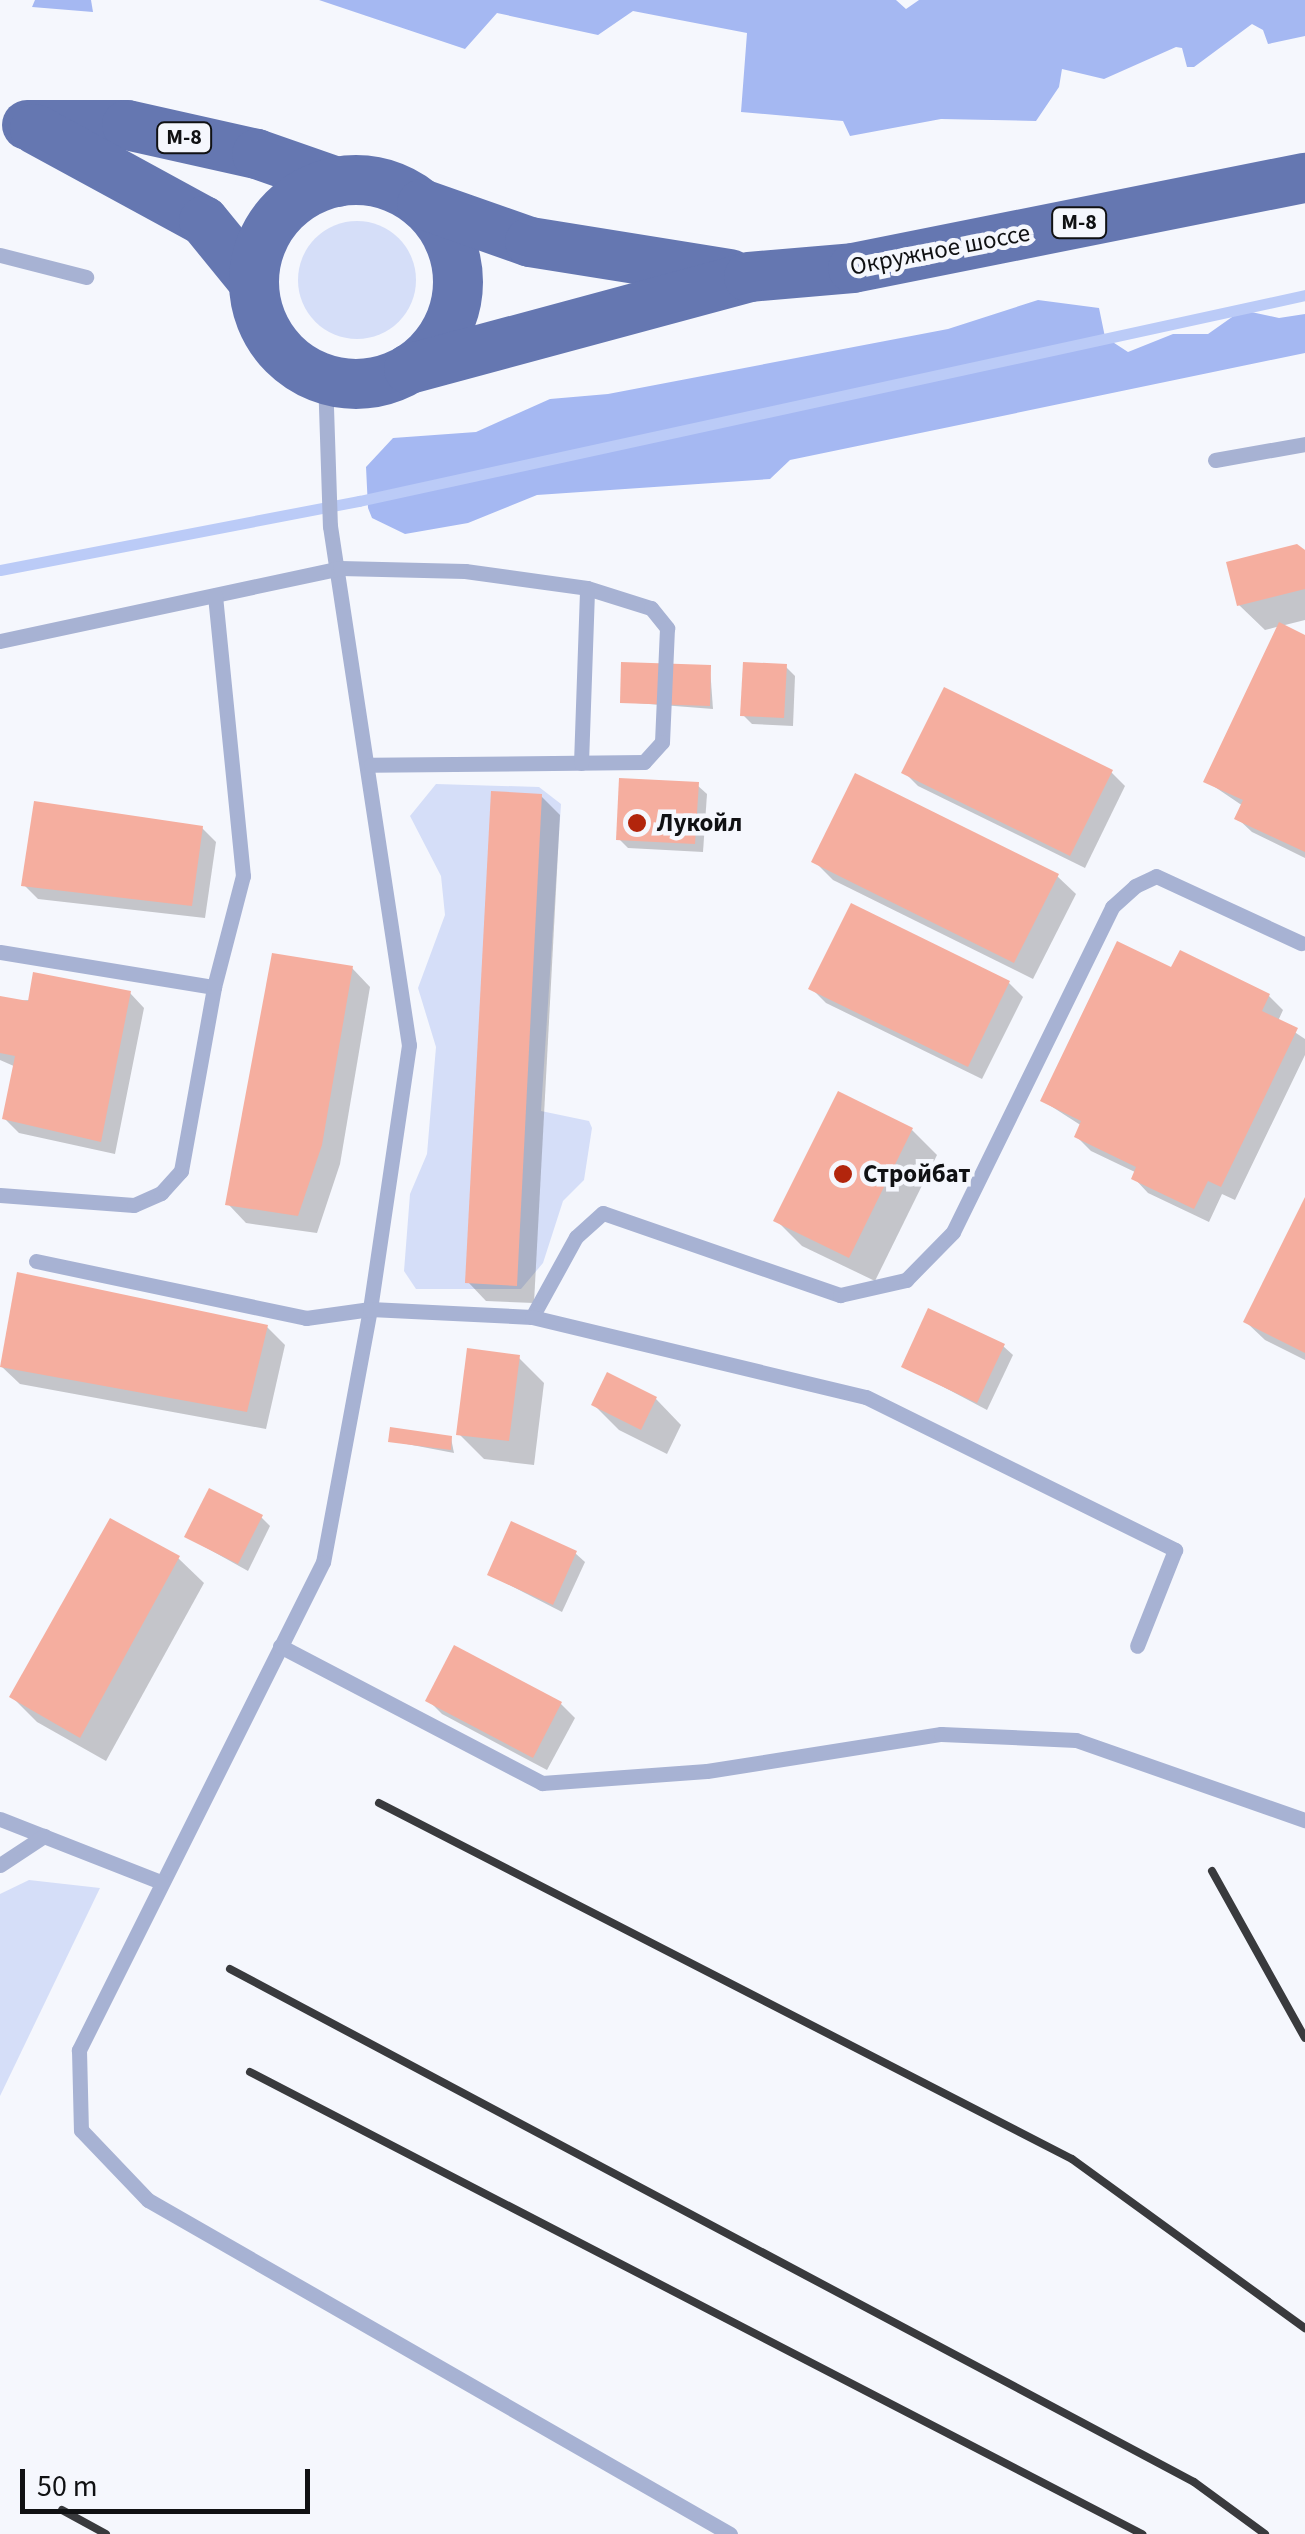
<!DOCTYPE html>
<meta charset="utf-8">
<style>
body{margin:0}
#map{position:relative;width:1305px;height:2534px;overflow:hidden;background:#f5f7fd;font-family:"Source Sans 3",sans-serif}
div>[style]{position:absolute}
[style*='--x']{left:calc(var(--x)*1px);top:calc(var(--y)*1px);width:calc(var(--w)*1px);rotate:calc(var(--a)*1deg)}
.green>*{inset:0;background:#d5def8}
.round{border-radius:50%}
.forest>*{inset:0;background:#a5b8f2}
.shadow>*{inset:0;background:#0003}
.stream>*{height:11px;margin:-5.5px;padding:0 5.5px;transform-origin:5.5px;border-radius:5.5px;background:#bbcbf7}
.building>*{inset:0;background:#f5ae9f}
.service>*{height:15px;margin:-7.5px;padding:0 7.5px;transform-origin:7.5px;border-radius:7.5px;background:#a7b2d3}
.primary>*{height:50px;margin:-25px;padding:0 25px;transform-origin:25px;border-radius:25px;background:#6577b1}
.primary>.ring{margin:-25px;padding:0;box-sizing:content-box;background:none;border:50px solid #6577b1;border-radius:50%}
.rail>*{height:8px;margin:-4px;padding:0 4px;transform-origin:4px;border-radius:4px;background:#393a3d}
.dots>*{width:28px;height:28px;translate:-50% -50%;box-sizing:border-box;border:5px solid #f5f7fd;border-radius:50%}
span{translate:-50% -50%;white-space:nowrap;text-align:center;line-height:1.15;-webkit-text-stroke:9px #f5f7fd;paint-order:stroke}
.shield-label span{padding:2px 8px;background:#f5f7fd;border:2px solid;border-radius:8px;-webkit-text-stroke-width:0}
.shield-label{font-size:22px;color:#101113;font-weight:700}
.street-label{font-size:25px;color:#101113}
.poi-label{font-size:25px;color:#101113;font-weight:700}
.left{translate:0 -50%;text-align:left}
.scale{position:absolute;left:20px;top:2469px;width:290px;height:45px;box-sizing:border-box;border:5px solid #101113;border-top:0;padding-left:12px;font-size:30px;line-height:35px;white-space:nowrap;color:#101113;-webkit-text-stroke:8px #f5f7fd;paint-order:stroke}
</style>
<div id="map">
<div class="green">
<i class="round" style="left:298px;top:221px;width:118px;height:118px"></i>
<i style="clip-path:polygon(436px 784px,539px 787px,561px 804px,541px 1111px,589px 1121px,592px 1128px,584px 1180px,563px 1201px,543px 1263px,521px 1289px,416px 1289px,404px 1271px,410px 1194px,427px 1154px,436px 1047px,418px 988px,445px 915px,441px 876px,410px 816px)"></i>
<i style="clip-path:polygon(29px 1880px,100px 1888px,0 2096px,0 1894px)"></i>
</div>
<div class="forest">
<i style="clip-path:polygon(35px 0,91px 0,93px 12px,32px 7px)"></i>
<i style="clip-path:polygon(319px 0,896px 0,906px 9px,919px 0,1305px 0,1305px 36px,1268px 44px,1263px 30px,1252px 24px,1194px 67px,1187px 67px,1182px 48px,1176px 47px,1104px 79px,1062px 69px,1059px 87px,1036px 121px,941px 119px,850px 136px,843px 121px,741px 112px,747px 33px,633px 11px,598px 35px,497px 13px,465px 49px)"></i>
<i style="clip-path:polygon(1038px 300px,1099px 308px,1105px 337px,1128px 352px,1173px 334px,1208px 334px,1242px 310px,1279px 318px,1305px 314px,1305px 353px,790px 460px,770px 479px,537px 495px,468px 523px,405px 534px,372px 518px,368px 508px,366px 467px,393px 438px,476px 432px,550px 399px,608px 394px,948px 329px)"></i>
</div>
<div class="shadow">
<i style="clip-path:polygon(1305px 553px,1305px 620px,1281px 626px,1305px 638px,1305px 858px,1252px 832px,1237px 818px,1243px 806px,1206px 781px,1280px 626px,1265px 630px,1239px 605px)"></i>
<i style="clip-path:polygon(786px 667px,795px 676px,793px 726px,752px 724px,743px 715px)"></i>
<i style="clip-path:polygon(710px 668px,713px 709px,623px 702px)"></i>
<i style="clip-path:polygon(904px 772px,1111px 772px,1125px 786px,1085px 868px,918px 786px)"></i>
<i style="clip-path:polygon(697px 785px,707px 794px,703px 852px,628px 848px,619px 839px)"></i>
<i style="clip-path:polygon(541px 796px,560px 815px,534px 1303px,486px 1301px,468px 1282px)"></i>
<i style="clip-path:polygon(202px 828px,216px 842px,205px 918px,38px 899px,24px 885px)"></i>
<i style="clip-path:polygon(814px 861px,1057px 876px,1076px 894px,1033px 979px,833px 880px)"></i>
<i style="clip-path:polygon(352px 968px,370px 987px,340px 1164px,317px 1233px,246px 1223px,228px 1204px)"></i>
<i style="clip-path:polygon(1173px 971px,1269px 996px,1283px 1010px,1278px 1021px,1305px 1039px,1305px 1055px,1235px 1200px,1222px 1194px,1209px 1222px,1148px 1193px,1134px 1178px,1137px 1173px,1091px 1151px,1077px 1137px,1082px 1126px,1043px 1101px)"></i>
<i style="clip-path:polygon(1009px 983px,1023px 997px,982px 1079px,826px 1003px,812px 989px)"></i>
<i style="clip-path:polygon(130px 993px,144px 1008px,115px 1154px,19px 1133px,5px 1119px,16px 1067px,0 1060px,0 1002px)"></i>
<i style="clip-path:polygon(912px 1130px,937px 1155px,875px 1281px,802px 1246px,776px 1220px)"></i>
<i style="clip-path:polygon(1305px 1203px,1305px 1360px,1265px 1340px,1246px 1322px)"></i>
<i style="clip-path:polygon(267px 1327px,285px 1345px,266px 1429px,20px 1384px,1px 1366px)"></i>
<i style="clip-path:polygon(1003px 1346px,1013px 1355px,987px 1410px,904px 1366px)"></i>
<i style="clip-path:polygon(518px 1357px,544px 1383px,534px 1465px,484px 1459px,459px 1434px)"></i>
<i style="clip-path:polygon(608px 1376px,656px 1399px,681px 1425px,667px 1454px,619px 1430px,594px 1405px)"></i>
<i style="clip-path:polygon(451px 1438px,454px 1453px,391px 1441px)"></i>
<i style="clip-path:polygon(261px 1517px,270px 1526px,248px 1571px,187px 1537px)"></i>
<i style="clip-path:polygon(575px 1553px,585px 1562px,562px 1612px,490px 1575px)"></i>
<i style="clip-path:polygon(178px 1558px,204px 1583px,106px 1761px,37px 1722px,12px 1697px)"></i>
<i style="clip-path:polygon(455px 1649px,561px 1704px,575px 1718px,547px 1770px,442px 1714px,428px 1700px)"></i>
</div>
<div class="stream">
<i style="--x:0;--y:570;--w:366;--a:-10.9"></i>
<i style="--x:359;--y:501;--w:968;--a:-12.28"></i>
</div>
<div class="building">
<i style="clip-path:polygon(1297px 544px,1305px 550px,1305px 589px,1237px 606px,1226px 562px)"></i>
<i style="clip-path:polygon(1279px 622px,1305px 635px,1305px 852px,1234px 819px,1243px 800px,1203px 782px)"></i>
<i style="clip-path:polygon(621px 662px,711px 665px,710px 706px,620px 703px)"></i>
<i style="clip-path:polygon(743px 662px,787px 664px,784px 718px,740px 716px)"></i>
<i style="clip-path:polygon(944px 687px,1113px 770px,1070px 856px,901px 773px)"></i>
<i style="clip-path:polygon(855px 773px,1059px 874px,1014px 963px,811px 862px)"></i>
<i style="clip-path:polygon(619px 778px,699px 782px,695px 844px,616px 840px)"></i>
<i style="clip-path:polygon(491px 791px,542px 794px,517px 1286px,465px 1283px)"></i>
<i style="clip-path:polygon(34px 801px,203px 826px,192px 906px,21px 886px)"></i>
<i style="clip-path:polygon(851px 903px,1010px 981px,968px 1067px,808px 989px)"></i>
<i style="clip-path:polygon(1117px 941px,1171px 967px,1180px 950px,1270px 994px,1262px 1011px,1298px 1028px,1221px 1187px,1208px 1181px,1194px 1209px,1131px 1179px,1136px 1167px,1074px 1137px,1081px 1121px,1040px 1101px)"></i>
<i style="clip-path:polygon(272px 953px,353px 966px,322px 1145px,298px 1216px,225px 1205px)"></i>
<i style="clip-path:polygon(33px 972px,131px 991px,101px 1142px,2px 1119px,15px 1056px,0 1053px,0 996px,28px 1001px)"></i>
<i style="clip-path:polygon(838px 1091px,913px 1128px,849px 1258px,773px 1221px)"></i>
<i style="clip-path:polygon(1305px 1197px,1305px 1353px,1243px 1322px)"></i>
<i style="clip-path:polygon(17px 1272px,268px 1325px,247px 1412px,0 1367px)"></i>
<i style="clip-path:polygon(928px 1308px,1005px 1344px,977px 1403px,901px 1367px)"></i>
<i style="clip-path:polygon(467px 1348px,520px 1355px,509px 1441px,456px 1435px)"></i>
<i style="clip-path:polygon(607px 1372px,657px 1397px,641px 1430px,591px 1405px)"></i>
<i style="clip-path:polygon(390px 1427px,452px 1436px,451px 1450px,388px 1442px)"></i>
<i style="clip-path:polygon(209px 1488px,263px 1515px,238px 1564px,184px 1537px)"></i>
<i style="clip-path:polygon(110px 1518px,180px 1556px,80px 1738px,9px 1697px)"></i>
<i style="clip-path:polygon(511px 1521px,577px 1551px,553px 1605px,487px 1575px)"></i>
<i style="clip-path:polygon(454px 1645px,562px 1702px,533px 1758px,425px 1701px)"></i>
</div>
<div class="service">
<i style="--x:0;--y:255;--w:89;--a:14.3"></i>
<i style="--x:325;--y:377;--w:149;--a:88.1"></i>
<i style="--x:330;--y:526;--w:525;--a:81.35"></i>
<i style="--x:409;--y:1045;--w:267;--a:98.4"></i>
<i style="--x:370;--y:1309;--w:257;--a:100.5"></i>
<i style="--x:323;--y:1562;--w:546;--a:116.57"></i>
<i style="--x:79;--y:2050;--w:80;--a:88.6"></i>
<i style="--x:81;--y:2130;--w:97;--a:46.3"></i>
<i style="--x:148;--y:2200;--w:671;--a:29.85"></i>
<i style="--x:1215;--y:460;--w:91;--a:-10.1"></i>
<i style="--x:0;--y:641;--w:348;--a:-12.1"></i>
<i style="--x:340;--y:568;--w:125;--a:1.4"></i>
<i style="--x:465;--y:571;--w:123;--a:7.9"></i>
<i style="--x:587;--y:588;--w:67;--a:17.4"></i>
<i style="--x:651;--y:608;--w:26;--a:51"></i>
<i style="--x:667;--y:628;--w:114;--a:92.5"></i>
<i style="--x:662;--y:742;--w:27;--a:132"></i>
<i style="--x:644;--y:762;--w:273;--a:179.4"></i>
<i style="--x:581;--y:763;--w:175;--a:-88"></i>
<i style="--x:0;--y:952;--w:217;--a:9.3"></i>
<i style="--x:0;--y:1195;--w:134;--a:4.3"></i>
<i style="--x:134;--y:1205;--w:30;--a:-24"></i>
<i style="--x:161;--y:1193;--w:30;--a:-48"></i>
<i style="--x:181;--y:1171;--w:187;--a:-79.8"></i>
<i style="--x:214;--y:987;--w:115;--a:-75.4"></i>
<i style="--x:243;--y:876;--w:282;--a:-95.7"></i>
<i style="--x:36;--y:1261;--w:276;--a:11.9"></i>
<i style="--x:306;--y:1318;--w:65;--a:-8"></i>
<i style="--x:370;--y:1309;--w:162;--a:2.8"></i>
<i style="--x:532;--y:1317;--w:91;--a:-61.2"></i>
<i style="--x:576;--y:1237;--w:36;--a:-42"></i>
<i style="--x:603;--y:1213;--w:251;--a:19.1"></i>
<i style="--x:840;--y:1295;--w:68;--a:-12.8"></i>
<i style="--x:906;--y:1280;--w:67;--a:-45.6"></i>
<i style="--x:953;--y:1232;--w:362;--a:-63.9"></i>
<i style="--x:1112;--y:907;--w:31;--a:-42"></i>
<i style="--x:1135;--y:886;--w:23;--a:-25"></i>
<i style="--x:1156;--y:876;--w:160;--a:24.8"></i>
<i style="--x:532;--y:1317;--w:343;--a:13.5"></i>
<i style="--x:866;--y:1397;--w:345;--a:26.3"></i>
<i style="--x:1175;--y:1550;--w:103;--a:111.6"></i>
<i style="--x:280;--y:1646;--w:296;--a:27.6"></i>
<i style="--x:542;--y:1783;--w:165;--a:-4.2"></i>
<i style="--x:707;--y:1771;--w:237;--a:-9"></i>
<i style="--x:941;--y:1734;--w:135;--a:2.5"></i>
<i style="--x:1076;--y:1740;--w:243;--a:19.3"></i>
<i style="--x:0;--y:1819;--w:173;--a:21.4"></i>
<i style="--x:0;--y:1865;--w:53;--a:-33.4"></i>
</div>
<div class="primary">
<i style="--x:27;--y:125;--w:100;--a:0"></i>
<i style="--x:127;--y:125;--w:133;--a:12.6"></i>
<i style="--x:257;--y:154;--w:85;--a:19.3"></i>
<i style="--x:35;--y:129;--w:192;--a:28.6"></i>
<i style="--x:204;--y:221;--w:77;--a:50.8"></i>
<i class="ring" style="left:254px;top:180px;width:154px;height:154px"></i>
<i style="--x:422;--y:204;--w:114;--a:19.4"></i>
<i style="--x:530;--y:242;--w:203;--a:9.1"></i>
<i style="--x:409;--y:369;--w:352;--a:-15.1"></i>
<i style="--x:749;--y:277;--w:104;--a:-4.9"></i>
<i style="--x:853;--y:268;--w:461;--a:-11.3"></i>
</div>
<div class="rail">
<i style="--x:379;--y:1803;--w:779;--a:27.19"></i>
<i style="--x:1072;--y:2159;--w:288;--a:36"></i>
<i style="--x:1212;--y:1871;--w:191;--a:60.9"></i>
<i style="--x:230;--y:1969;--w:1092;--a:28.02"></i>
<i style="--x:1194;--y:2482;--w:88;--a:36.2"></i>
<i style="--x:250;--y:2072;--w:1005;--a:27.38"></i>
<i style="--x:62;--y:2510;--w:50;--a:28.6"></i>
</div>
<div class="dots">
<i style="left:637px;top:823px;background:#b2250c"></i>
<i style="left:843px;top:1174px;background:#b2250c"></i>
</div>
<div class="shield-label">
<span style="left:184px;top:138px">М-8</span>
<span style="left:1079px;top:223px">М-8</span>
</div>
<div class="street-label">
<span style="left:940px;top:250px;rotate:-11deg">Окружное шоссе</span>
</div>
<div class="poi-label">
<span class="left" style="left:657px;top:823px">Лукойл</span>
<span class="left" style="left:863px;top:1174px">Стройбат</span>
</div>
<div class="scale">50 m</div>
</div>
